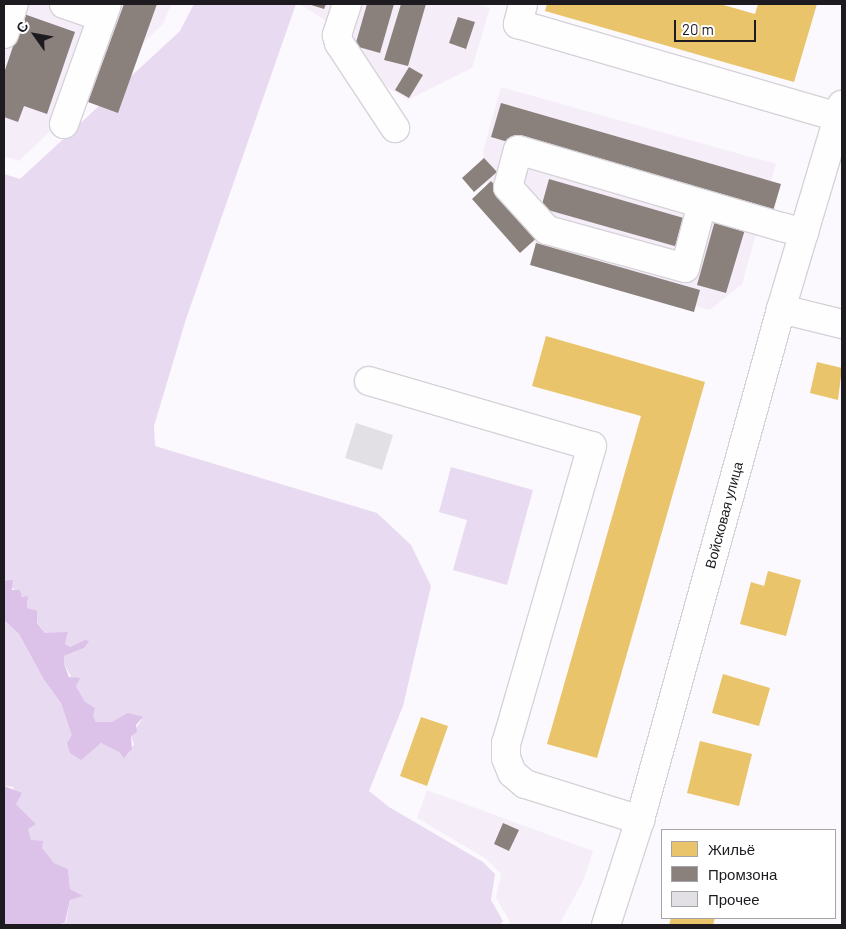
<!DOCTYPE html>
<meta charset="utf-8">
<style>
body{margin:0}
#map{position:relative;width:846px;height:929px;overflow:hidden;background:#fbf9fd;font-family:Barlow,sans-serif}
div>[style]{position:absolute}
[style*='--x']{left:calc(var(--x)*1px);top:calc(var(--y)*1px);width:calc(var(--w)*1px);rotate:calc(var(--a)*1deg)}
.built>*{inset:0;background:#f5eef9}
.green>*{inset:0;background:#e8daf0}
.water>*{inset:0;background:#dcc1e9}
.homes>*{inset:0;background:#e9c46a}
.industry>*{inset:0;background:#8a817c}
.building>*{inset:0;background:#e3e0e5}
.roads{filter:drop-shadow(1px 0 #d6d3d8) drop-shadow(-1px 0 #d6d3d8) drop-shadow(0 1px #d6d3d8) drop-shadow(0 -1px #d6d3d8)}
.minor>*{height:28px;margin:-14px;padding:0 14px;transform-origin:14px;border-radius:14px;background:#fefeff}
span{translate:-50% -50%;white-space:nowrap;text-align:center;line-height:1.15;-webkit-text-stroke:5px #fff;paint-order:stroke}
.street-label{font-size:14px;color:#1e1b20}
.frame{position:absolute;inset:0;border:5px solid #1e1b20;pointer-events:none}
.legend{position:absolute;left:661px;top:829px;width:175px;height:90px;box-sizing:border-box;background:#fff;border:1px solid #a5a4a6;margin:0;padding:6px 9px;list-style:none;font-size:15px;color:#1e1b20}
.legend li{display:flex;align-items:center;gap:10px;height:25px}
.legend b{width:25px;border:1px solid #a5a4a6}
.north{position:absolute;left:10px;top:10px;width:50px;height:50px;-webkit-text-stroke:4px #fff;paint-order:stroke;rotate:302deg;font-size:14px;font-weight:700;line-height:20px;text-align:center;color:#1e1b20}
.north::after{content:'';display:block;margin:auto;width:18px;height:22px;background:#1e1b20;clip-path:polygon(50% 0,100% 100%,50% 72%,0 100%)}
.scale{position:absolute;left:674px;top:20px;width:82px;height:22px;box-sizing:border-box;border:2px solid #1e1b20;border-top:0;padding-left:6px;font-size:15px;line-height:18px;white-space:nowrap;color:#1e1b20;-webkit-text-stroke:4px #fff;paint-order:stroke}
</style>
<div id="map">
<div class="built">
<i style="clip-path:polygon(4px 4px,172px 4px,162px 25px,19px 161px,4px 156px)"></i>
<i style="clip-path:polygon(476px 4px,490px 8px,472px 68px,408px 100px,381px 83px,347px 34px,301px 5px)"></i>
<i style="clip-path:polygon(501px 87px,776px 164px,742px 284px,710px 310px,554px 266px,489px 196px,483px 151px)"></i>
<i style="clip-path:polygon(427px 790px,593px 851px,584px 879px,559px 925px,508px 925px,510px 922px,496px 898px,501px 874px,485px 858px,417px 818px)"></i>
</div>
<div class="green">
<i style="clip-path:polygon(194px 4px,296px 4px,186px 319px,154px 426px,155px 446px,377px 513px,411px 545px,431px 586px,403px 706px,369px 791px,389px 807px,483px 862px,495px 874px,491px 900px,503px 921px,500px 925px,60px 925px,66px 922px,70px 900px,82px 896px,70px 889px,68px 869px,54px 863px,31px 841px,27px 828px,36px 824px,16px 804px,13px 787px,4px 786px,4px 620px,19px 634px,44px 680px,61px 703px,73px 735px,85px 754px,101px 743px,128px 755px,134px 744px,131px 736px,142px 719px,134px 716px,104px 724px,96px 722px,64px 664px,64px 656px,84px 648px,81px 643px,70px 647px,65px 644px,68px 633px,45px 633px,27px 608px,28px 601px,4px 581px,4px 174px,20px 179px,180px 31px)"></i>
<i style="clip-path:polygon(451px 467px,533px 490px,507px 585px,453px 570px,467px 520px,439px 512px)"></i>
</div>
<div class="water">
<i style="clip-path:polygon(13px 580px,12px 590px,20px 590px,22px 597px,28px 596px,27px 608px,37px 611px,37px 623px,45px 633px,68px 632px,65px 644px,70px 647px,85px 640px,89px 641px,84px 648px,64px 656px,64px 664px,69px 677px,80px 678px,76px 686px,85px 702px,95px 708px,93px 716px,96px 722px,112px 722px,128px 713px,143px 717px,136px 725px,137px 732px,131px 736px,132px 749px,124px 758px,119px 752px,101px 743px,81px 760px,70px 753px,67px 743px,72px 735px,61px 703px,44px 680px,19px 634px,4px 620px,4px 581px)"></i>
<i style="clip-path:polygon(4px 786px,22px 793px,16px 804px,36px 824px,28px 829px,31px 840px,43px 841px,42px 848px,54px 863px,68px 869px,70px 889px,83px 896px,70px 900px,65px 922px,60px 925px,4px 925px)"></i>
</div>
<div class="homes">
<i style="clip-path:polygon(547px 4px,720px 4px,755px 14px,758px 4px,817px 4px,794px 82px,545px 11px)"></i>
<i style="clip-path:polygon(546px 336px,705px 382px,597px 758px,547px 744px,641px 416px,532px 386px)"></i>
<i style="clip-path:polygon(817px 362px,842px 368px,838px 400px,810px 393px)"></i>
<i style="clip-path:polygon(768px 571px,801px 580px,786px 636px,740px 624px,751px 582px,764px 586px)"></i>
<i style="clip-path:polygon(723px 674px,770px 688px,759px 726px,712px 713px)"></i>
<i style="clip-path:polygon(421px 717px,448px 726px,427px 786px,400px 776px)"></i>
<i style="clip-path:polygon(700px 741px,752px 754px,739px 806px,687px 793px)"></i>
<i style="clip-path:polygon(671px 918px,715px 918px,713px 925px,669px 925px)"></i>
</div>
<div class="industry">
<i style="clip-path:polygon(124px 4px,157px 4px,118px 113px,88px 102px)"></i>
<i style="clip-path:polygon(308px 4px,326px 4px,324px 9px)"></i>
<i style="clip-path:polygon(367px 4px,394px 4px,380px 53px,355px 46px)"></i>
<i style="clip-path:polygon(401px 4px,426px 4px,408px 66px,384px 60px)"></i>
<i style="clip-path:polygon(24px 14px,75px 32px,47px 114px,24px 106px,18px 122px,4px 117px,4px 73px)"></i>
<i style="clip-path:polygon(458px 17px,475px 22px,466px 49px,449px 43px)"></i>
<i style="clip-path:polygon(409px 67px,423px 75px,409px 98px,395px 90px)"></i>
<i style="clip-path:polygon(501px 103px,781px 184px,771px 218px,491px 137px)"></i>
<i style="clip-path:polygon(484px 158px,497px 172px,474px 192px,462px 178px)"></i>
<i style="clip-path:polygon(549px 179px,687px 219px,678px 247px,541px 208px)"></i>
<i style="clip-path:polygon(491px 181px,540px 235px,520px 253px,472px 199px)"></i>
<i style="clip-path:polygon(716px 217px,746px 226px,726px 293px,697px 285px)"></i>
<i style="clip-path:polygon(536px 243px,700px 290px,694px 312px,530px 265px)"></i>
<i style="clip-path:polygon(503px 823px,519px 830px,509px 851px,494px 844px)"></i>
</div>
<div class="building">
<i style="clip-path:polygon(356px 423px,393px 435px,382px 470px,345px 458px)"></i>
</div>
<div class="roads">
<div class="minor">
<i style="--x:64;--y:4;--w:40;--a:18.9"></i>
<i style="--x:347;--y:4;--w:33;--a:108"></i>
<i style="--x:337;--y:35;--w:8;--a:76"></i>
<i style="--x:339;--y:43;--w:102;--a:56.6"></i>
<i style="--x:523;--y:4;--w:21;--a:104"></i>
<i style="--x:518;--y:24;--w:334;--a:16.2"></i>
<i style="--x:4;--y:34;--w:32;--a:-72"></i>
<i style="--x:64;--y:124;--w:127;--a:-70.3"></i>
<i style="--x:702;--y:204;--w:66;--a:104.9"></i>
<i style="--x:685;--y:268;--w:143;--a:-164.6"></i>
<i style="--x:547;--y:230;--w:58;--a:-132.2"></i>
<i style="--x:508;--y:187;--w:38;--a:-75"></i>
<i style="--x:518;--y:150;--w:275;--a:16.3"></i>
<i style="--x:782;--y:227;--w:23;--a:15"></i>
<i style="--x:781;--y:309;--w:63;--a:13.8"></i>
<i style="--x:369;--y:381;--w:232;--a:16.3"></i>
<i style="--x:592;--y:446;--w:309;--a:106.1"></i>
<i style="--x:506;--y:743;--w:15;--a:90"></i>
<i style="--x:506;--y:758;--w:16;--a:68"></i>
<i style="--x:512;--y:773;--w:17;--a:40"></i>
<i style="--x:525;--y:784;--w:121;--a:17.4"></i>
<i style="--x:606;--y:925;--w:110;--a:-72.1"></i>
<i style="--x:640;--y:820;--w:530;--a:-74.57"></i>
<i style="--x:781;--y:309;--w:213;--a:-73.4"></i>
</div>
</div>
<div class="street-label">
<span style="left:724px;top:515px;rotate:-75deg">Войсковая улица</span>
</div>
<div class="frame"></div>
<ul class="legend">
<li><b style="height:14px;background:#e9c46a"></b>Жильё</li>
<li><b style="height:14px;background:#8a817c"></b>Промзона</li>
<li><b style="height:14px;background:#e3e0e5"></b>Прочее</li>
</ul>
<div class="north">С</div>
<div class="scale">20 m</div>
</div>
